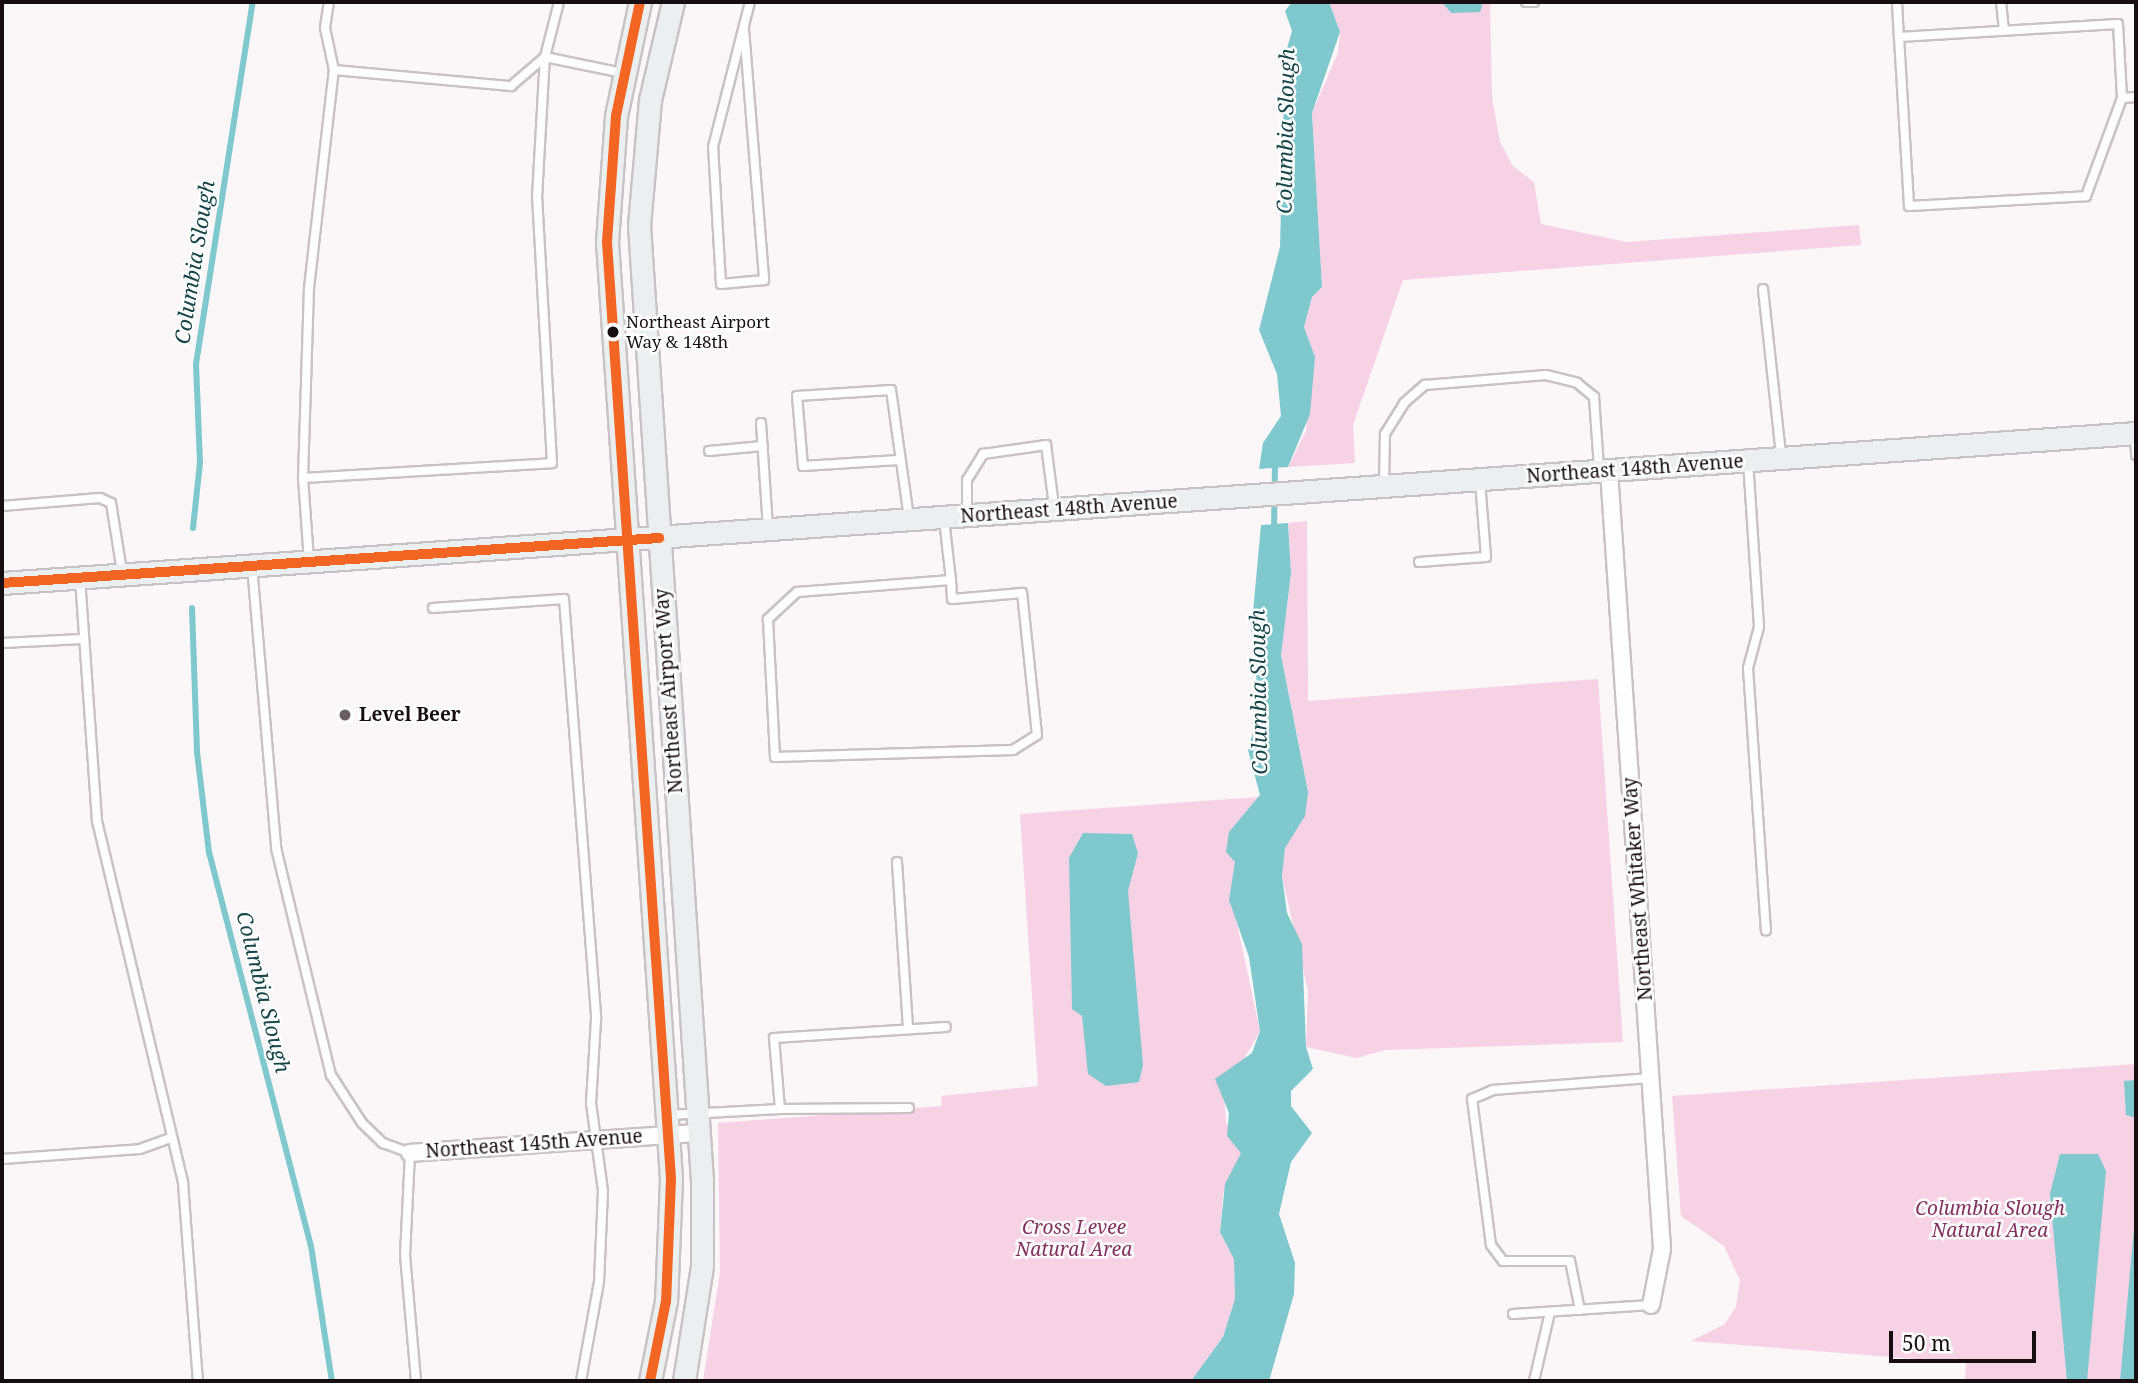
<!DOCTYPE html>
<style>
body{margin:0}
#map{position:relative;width:2138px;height:1383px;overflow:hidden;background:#fbf6f8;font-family:"Noto Serif",serif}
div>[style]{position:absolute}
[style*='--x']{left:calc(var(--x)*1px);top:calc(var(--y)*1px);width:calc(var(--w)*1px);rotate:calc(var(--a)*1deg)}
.green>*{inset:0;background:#f7d1e4}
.water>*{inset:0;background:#7ec8ce}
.stream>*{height:6px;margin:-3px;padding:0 3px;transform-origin:3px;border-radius:3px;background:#7ec8ce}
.roads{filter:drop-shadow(2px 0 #c9c2c5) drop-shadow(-2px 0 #c9c2c5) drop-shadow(0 2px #c9c2c5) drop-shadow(0 -2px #c9c2c5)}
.lane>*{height:8px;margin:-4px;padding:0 4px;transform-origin:4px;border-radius:4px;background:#fefefe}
.street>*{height:16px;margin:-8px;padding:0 8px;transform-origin:8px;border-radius:8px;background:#fefefe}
.secondary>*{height:21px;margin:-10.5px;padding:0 10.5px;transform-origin:10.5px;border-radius:10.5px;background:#ebeff0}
.bus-1>*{height:10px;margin:-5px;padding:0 5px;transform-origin:5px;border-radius:5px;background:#f26522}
.dots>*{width:19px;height:19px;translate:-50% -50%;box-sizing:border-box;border:4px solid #fff;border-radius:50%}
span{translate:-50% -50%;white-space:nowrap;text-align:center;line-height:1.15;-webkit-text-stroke:5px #fff;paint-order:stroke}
.bus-label{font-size:17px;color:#170e12}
.left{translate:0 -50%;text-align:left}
.street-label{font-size:19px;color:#170e12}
.poi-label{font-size:19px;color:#170e12;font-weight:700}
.park-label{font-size:19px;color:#832f5f;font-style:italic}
.water-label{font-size:21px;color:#154549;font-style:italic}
.frame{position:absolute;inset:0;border:4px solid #170e12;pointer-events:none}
.scale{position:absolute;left:1889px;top:1331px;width:147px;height:32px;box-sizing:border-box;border:4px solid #170e12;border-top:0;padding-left:9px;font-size:21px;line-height:24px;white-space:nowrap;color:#170e12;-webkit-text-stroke:5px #fff;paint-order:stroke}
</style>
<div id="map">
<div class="green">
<i style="clip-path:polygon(1329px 2px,1490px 2px,1492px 98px,1500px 142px,1513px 166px,1534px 182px,1541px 224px,1627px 242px,1859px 225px,1861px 245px,1403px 280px,1353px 425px,1355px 463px,1288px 467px,1306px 431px,1311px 346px,1304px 327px,1312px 297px,1322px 287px,1312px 113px,1338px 53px,1340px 32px)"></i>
<i style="clip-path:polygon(1307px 521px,1308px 701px,1598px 679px,1623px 1042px,1385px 1050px,1357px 1058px,1306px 1047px,1308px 991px,1282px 876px,1285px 848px,1308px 792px,1281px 654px,1291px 573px,1288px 523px)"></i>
<i style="clip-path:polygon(1259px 797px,1235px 825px,1226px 852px,1235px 861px,1234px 910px,1260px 1031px,1224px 1094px,1226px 1122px,1241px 1153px,1223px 1194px,1220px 1232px,1234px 1259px,1235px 1299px,1223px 1337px,1191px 1381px,703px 1381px,720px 1272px,718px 1123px,942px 1106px,941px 1096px,1038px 1086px,1020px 814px)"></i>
<i style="clip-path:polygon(2136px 1064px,2136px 1381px,1965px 1381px,1966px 1363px,1691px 1341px,1725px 1324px,1736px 1307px,1740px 1280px,1724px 1246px,1681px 1216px,1672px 1096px)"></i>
</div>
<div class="water">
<i style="clip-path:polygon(1292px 2px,1329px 2px,1340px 32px,1312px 113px,1322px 287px,1312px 297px,1304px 327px,1315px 357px,1310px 414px,1288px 467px,1259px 469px,1263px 443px,1281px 416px,1277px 374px,1259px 330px,1280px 247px,1285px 55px,1292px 31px,1285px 11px)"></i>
<i style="clip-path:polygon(1442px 2px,1483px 2px,1480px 12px,1451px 13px)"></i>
<i style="clip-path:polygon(1288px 523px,1291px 573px,1281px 655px,1308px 792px,1305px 816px,1285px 848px,1282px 876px,1287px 913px,1302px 944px,1306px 1047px,1313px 1069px,1291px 1091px,1291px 1106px,1312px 1133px,1291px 1162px,1279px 1214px,1295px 1263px,1294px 1294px,1269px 1381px,1191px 1381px,1223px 1337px,1235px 1299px,1234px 1259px,1220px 1232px,1225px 1184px,1241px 1153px,1227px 1136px,1229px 1113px,1215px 1079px,1252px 1053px,1260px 1031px,1249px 957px,1229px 900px,1235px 862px,1226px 852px,1229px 832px,1260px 795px,1248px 750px,1260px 707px,1251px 634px,1261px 525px)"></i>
<i style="clip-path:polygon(1083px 833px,1132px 834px,1138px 853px,1128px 891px,1143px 1065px,1139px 1082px,1106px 1086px,1088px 1074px,1082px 1016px,1072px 1009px,1069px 858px)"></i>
<i style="clip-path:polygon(2136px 1080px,2136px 1118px,2126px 1115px,2124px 1081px)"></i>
<i style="clip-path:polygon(2060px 1154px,2098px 1154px,2106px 1171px,2087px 1381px,2067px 1381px,2050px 1194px)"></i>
<i style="clip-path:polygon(2136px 1207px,2136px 1381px,2120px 1381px)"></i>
</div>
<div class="stream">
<i style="--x:193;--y:528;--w:65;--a:-83.9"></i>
<i style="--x:200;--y:463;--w:99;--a:-92.3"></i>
<i style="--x:196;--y:364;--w:366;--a:-81.1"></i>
<i style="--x:1274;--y:532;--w:70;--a:-89.2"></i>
<i style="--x:192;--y:608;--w:144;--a:88"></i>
<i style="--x:197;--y:752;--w:101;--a:83.2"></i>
<i style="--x:209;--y:852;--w:407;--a:75.5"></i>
<i style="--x:311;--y:1246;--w:137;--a:81.2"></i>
</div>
<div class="roads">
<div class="lane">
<i style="--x:329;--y:2;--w:26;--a:99"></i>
<i style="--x:325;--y:28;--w:43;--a:77.9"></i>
<i style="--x:559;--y:2;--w:57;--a:104.3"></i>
<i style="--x:545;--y:57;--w:80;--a:11.6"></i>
<i style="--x:1526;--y:2;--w:8;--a:0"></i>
<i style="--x:1897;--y:2;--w:35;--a:87"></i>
<i style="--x:1899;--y:37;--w:219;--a:-3.4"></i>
<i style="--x:2118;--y:24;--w:74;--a:86.9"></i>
<i style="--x:2122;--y:98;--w:14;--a:-4"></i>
<i style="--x:2001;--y:2;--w:29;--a:84"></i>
<i style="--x:744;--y:29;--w:252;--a:85.4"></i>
<i style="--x:764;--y:280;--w:43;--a:174.7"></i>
<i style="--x:721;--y:284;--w:137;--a:-93.3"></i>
<i style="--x:713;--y:147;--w:150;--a:-75.7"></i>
<i style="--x:1899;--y:37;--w:169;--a:86.6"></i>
<i style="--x:1909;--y:206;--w:177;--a:-3.2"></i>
<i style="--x:2086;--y:196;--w:104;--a:-69.8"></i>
<i style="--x:1763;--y:289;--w:168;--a:83.8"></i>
<i style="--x:761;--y:423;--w:105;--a:86.2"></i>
<i style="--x:2135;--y:434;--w:21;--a:87"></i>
<i style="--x:709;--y:451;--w:54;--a:-5.3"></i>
<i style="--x:898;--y:460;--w:95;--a:176.4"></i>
<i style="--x:803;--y:466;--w:70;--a:-94.9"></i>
<i style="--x:797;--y:396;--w:94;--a:-3.7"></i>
<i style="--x:891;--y:390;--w:129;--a:82"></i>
<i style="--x:1748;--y:461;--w:166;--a:86.2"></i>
<i style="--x:1759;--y:627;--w:42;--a:105"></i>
<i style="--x:1748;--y:668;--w:263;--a:86.1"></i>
<i style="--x:303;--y:478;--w:190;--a:-88.2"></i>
<i style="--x:309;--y:288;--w:219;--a:-83.5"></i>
<i style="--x:334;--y:70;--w:178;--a:5.2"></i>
<i style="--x:511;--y:86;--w:45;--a:-40.5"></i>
<i style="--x:1384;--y:484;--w:50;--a:-88.9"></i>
<i style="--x:1385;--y:434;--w:36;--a:-58"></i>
<i style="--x:1404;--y:403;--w:28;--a:-41"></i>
<i style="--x:1425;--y:385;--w:121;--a:-4.7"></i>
<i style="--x:1546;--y:375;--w:32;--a:14"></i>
<i style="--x:1577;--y:383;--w:22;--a:39"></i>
<i style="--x:1594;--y:397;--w:72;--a:86"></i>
<i style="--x:2;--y:506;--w:98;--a:-4.7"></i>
<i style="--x:100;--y:498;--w:12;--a:24"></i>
<i style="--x:111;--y:503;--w:70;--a:80.9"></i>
<i style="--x:967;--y:514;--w:34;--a:-90"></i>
<i style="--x:967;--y:480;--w:31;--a:-58"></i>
<i style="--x:983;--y:454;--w:64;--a:-8.1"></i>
<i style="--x:1046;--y:445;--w:62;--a:82.5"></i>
<i style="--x:944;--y:519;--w:61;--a:83.5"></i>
<i style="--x:951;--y:580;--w:154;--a:175.5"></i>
<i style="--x:797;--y:592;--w:40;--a:137"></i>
<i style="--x:768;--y:619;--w:138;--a:87.1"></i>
<i style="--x:775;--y:757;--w:238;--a:-1.7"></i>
<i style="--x:1013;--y:750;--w:28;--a:-32"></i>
<i style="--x:1037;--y:735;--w:143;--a:-96"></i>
<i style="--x:1022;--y:593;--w:70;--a:175.1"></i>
<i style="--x:952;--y:599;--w:19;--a:-93"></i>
<i style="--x:309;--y:561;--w:83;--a:-94.1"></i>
<i style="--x:303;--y:478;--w:249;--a:-3.4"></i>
<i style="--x:552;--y:463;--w:265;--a:-93.2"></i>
<i style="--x:537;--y:198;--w:141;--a:-86.8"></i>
<i style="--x:1419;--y:562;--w:67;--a:-4.3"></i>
<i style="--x:1486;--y:557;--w:77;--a:-94.5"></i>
<i style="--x:252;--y:566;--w:283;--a:85.1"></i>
<i style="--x:276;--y:848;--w:234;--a:76.4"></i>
<i style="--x:331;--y:1075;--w:57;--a:57.1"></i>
<i style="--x:362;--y:1123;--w:29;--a:44"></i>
<i style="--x:383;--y:1143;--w:29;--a:20"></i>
<i style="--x:410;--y:1153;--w:102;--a:92.8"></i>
<i style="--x:405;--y:1255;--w:126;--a:85"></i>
<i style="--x:80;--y:578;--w:244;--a:86"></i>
<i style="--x:97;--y:821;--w:372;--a:76.6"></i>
<i style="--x:183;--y:1183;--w:199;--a:85.7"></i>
<i style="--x:433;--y:608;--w:131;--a:-3.9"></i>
<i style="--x:564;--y:599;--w:421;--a:85.6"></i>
<i style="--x:596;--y:1019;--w:84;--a:93.4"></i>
<i style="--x:591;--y:1103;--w:89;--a:82.2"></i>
<i style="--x:603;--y:1191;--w:91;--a:92.5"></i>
<i style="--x:599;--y:1282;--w:101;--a:100.3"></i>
<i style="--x:2;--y:643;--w:81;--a:-2.8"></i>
<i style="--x:897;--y:862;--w:167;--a:86.2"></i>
<i style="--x:780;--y:1109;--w:129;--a:-0.4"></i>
<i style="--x:669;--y:1115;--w:111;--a:-3.1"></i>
<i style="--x:780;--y:1109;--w:71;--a:-94.8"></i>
<i style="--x:774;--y:1038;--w:172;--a:-3.7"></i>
<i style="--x:2;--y:1159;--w:138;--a:-4.1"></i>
<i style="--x:140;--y:1149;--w:30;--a:-20"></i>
<i style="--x:1580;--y:1310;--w:50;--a:-101.5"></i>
<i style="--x:1570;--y:1261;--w:67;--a:180"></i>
<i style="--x:1503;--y:1261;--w:20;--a:-127"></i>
<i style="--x:1491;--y:1245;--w:147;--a:-97.4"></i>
<i style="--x:1472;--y:1099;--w:23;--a:-23"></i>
<i style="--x:1493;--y:1090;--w:157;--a:-4.4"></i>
<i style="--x:1513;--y:1314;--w:138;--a:-3.7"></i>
<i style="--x:1534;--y:1381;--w:71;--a:-76.9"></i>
</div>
<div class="street">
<i style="--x:1609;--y:471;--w:780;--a:86.1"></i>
<i style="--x:1662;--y:1249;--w:57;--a:101.1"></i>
<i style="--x:410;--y:1153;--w:290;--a:-4"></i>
</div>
<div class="secondary">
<i style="--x:640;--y:2;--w:116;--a:101.9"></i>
<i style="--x:616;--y:116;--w:126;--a:94.1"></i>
<i style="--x:607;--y:242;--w:939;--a:86.09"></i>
<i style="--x:671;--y:1179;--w:122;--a:92.3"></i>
<i style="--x:666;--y:1301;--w:82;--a:101.3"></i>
<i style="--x:673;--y:2;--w:101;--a:103.2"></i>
<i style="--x:650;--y:100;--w:125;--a:95"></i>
<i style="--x:639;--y:225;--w:958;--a:86.23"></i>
<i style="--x:702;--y:1181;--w:85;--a:90"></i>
<i style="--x:702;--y:1266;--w:116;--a:98.9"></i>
<i style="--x:2;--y:583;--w:2139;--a:-4.02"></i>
</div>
</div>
<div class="bus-1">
<i style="--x:640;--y:2;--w:116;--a:101.9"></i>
<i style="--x:616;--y:116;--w:126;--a:94.1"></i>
<i style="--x:607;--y:242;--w:939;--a:86.09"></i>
<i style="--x:671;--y:1179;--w:122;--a:92.3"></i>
<i style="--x:666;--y:1301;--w:82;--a:101.3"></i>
<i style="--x:2;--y:583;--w:659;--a:-3.92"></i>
</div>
<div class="dots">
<i style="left:613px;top:332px;background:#170e12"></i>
<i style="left:345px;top:715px;background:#675f62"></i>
</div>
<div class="bus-label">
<span class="left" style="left:626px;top:332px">Northeast Airport<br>Way &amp; 148th</span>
</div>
<div class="street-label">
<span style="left:1635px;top:469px;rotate:-4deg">Northeast 148th Avenue</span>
<span style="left:1069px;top:509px;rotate:-4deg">Northeast 148th Avenue</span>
<span style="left:669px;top:691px;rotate:-94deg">Northeast Airport Way</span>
<span style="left:1638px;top:889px;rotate:-94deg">Northeast Whitaker Way</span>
<span style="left:534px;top:1144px;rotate:-4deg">Northeast 145th Avenue</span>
</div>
<div class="poi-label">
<span class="left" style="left:359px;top:715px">Level Beer</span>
</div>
<div class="park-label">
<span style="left:1990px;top:1220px">Columbia Slough<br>Natural Area</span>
<span style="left:1074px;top:1239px">Cross Levee<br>Natural Area</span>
</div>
<div class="water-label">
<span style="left:1285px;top:131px;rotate:-89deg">Columbia Slough</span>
<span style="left:194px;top:262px;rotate:-81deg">Columbia Slough</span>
<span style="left:1258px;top:692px;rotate:-91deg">Columbia Slough</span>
<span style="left:264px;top:992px;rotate:76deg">Columbia Slough</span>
</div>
<div class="frame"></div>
<div class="scale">50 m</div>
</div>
